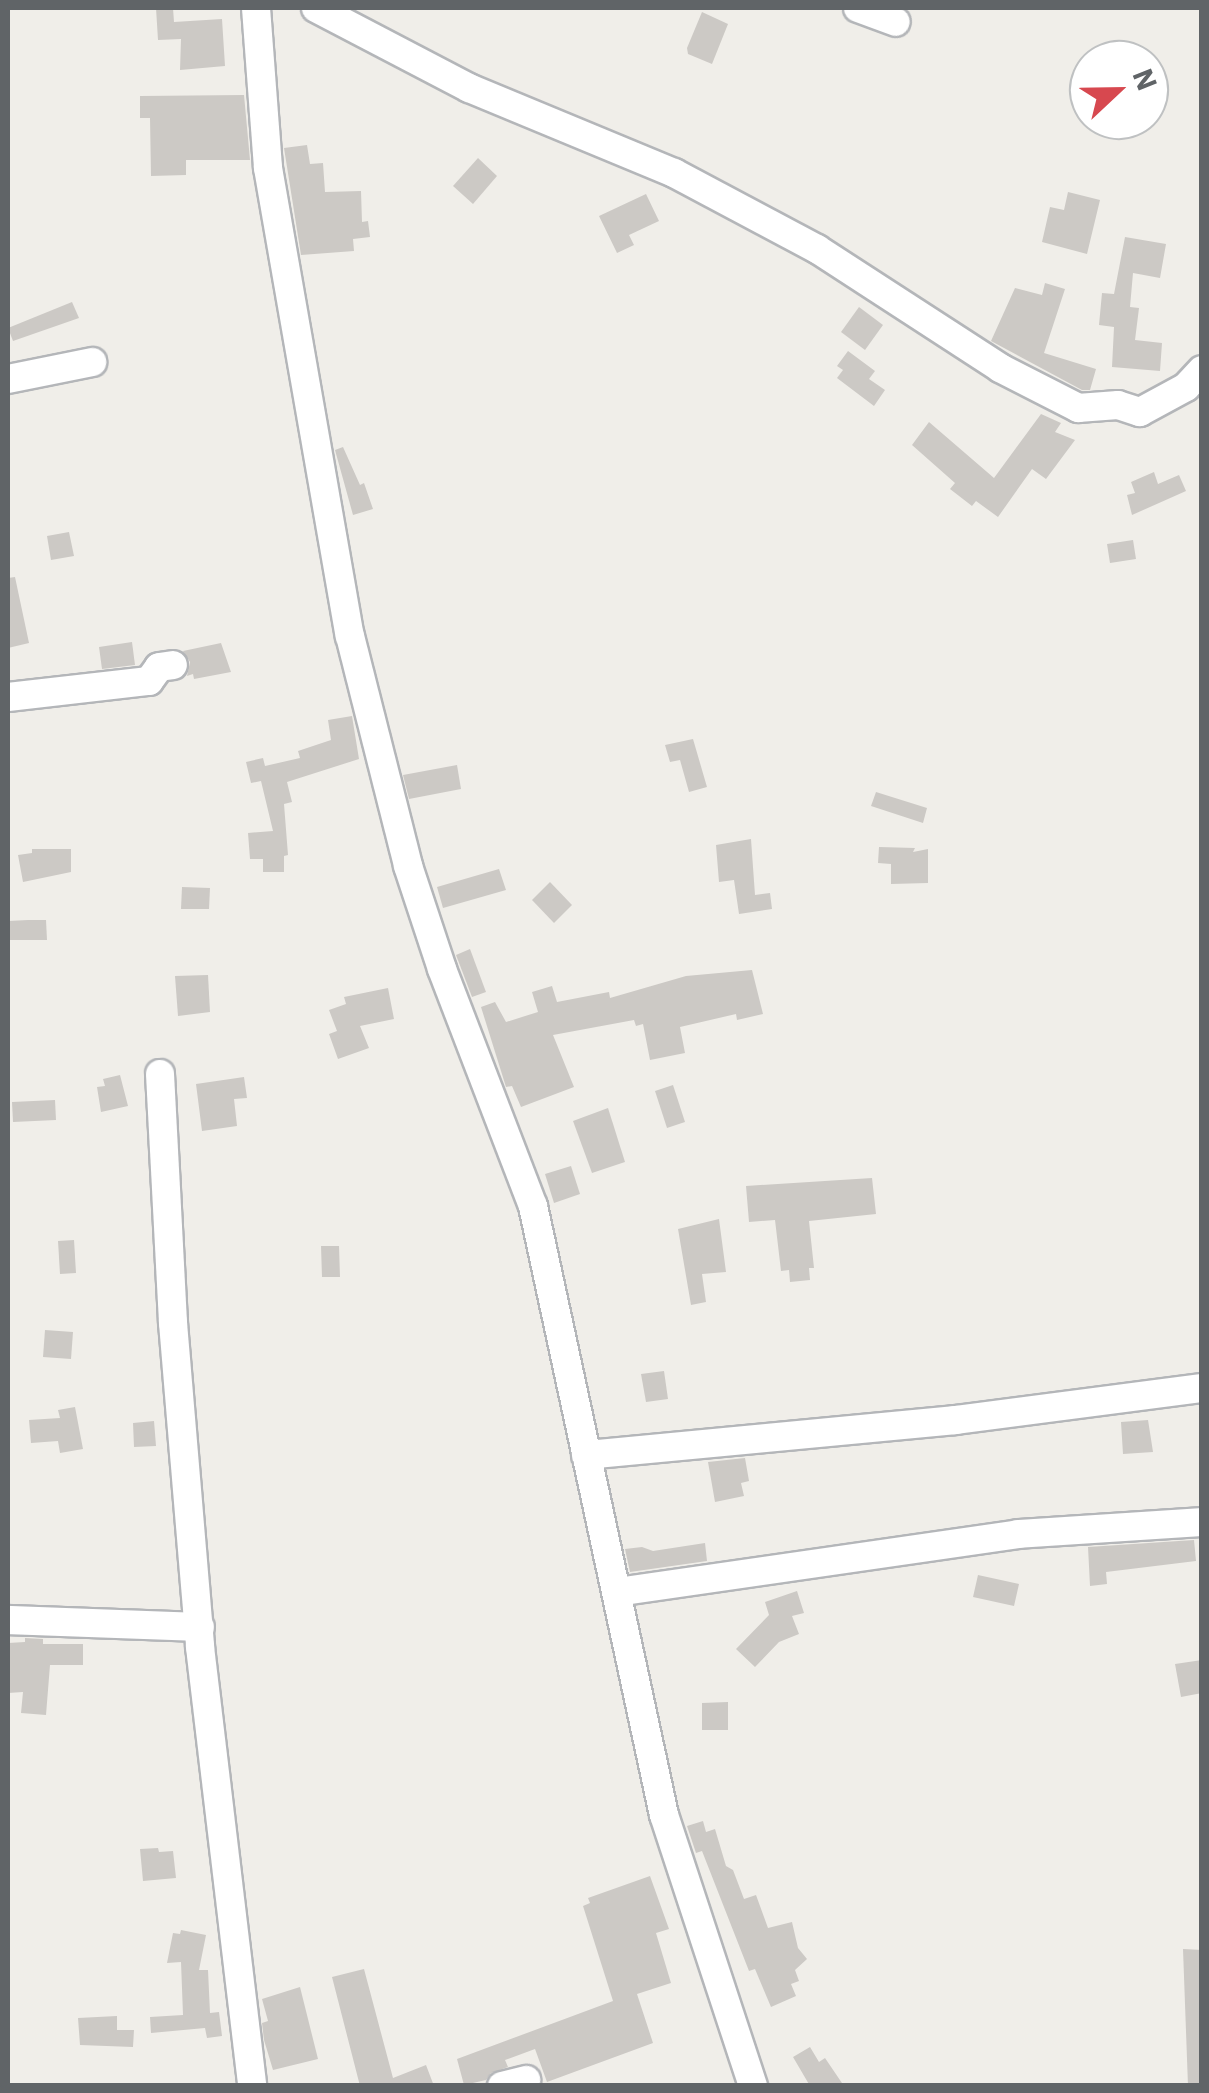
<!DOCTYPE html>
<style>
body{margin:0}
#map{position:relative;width:1209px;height:2093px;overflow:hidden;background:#f0eee9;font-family:"IBM Plex Sans",sans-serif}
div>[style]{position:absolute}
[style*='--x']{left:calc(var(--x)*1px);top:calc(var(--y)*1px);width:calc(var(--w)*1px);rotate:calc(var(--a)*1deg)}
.building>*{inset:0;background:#ccc9c5}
.roads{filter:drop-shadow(2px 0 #b4b6b9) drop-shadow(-2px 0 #b4b6b9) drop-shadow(0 2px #b4b6b9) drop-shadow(0 -2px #b4b6b9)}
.minor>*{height:28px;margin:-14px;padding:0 14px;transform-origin:14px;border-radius:14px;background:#fff}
span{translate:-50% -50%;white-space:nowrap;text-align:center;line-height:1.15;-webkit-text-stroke:8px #fff;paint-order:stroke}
.frame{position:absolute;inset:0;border:10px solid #606467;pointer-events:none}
.north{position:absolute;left:1069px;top:40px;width:100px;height:100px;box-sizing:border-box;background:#fff;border:2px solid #bfc1c2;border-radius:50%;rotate:68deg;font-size:28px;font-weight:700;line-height:40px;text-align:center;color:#606467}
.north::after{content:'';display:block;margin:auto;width:35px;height:45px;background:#d7484f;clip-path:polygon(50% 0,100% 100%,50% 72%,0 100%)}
</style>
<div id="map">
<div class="building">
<i style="clip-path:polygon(156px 8px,173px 8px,174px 22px,222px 19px,225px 66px,180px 70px,181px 39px,158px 40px)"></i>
<i style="clip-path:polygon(702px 12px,728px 24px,712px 64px,688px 54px,687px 48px)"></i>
<i style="clip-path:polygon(244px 95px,250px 160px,186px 160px,186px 175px,151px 176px,150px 118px,140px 118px,140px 96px)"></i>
<i style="clip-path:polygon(307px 145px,310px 164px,323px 163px,325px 192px,361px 191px,362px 222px,368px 221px,370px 237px,353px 239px,354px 251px,301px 255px,284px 148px)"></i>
<i style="clip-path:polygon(478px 158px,497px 176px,473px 204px,453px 186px)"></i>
<i style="clip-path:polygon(1068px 192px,1100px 200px,1087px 254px,1042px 242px,1050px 207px,1064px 210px)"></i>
<i style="clip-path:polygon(646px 194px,659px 221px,629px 235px,634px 245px,617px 253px,599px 216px)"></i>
<i style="clip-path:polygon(1125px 237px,1166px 244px,1160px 278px,1133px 273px,1130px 307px,1139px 308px,1135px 340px,1162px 343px,1160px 371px,1112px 367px,1114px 327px,1099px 325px,1102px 293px,1114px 294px)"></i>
<i style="clip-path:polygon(1045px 283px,1065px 289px,1044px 353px,1096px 369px,1090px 390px,1082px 390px,991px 341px,1015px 288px,1042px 295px)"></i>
<i style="clip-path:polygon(72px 302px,79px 318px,13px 341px,8px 328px)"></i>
<i style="clip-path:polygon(859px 307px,883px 325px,865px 350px,841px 332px)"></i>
<i style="clip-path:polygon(848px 351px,875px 371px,869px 379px,885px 390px,874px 406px,837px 378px,843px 370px,837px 366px)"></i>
<i style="clip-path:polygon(1041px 414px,1061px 423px,1055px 432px,1075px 440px,1046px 479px,1032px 469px,998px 517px,976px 501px,972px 506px,950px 489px,955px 483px,912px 445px,929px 422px,994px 478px)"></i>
<i style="clip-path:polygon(343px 447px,360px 485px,364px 483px,373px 509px,353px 515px,335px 450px)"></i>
<i style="clip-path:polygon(1154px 472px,1158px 484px,1179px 475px,1186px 491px,1132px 515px,1127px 495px,1135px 493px,1131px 482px)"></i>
<i style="clip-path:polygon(69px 532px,74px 556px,51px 560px,47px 536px)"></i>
<i style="clip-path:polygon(1133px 540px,1136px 559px,1110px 563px,1107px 544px)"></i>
<i style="clip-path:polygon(15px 577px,29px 643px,8px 648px,8px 578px)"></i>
<i style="clip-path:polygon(132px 642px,135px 665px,102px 669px,99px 647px)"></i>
<i style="clip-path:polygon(221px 643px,231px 672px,194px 679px,193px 674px,187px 676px,190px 662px,183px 651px)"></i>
<i style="clip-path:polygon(352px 716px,359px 759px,287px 782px,292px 802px,284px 804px,288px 855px,284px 856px,284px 872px,263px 872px,263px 859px,250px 859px,248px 833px,273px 831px,261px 781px,251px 783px,246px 762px,263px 758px,265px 766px,300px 758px,298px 751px,331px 740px,328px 720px)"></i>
<i style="clip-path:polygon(693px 739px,707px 787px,689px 792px,680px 760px,670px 762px,665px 745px)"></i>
<i style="clip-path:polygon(457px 765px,461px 789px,409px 799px,403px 775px)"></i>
<i style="clip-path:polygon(876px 792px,927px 808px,923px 823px,871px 806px)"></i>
<i style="clip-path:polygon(751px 839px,755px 895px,770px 893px,772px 909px,739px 914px,734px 880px,719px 882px,716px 845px)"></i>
<i style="clip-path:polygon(879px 847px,915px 848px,913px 852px,928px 849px,928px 883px,891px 884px,891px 864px,878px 863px)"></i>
<i style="clip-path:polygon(32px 849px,71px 849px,71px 872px,23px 882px,18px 855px,32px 853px)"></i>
<i style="clip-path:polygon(499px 869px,506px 890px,443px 908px,437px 887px)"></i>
<i style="clip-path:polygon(550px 882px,572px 905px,554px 923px,532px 900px)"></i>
<i style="clip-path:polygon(182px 887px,210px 888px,209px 909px,181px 909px)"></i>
<i style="clip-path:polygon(28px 920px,46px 920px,47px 940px,8px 940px,8px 921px)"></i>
<i style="clip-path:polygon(470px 949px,486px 992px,472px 997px,456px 955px)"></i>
<i style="clip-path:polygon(752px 970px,763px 1014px,737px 1020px,736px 1014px,680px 1027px,685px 1053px,650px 1060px,643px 1024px,636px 1026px,634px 1020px,553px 1035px,574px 1087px,521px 1107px,512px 1086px,506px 1087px,481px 1007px,495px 1002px,506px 1022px,538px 1012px,532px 992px,552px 986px,557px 1002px,609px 992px,610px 998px,686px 976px)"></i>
<i style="clip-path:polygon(208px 975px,210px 1012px,178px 1016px,175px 976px)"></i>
<i style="clip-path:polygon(388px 988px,394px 1019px,360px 1026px,369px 1048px,338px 1059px,329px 1034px,337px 1031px,329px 1010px,346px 1004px,344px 997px)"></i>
<i style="clip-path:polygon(120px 1075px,128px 1106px,101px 1112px,97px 1087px,105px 1086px,103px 1079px)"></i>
<i style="clip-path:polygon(244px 1077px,247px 1098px,234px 1099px,237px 1126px,202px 1131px,196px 1084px)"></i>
<i style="clip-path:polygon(673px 1085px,685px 1122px,667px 1128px,655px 1091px)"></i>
<i style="clip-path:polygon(55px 1100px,56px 1120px,13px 1122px,12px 1102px)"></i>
<i style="clip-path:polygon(608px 1108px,625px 1162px,592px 1173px,573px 1121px)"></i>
<i style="clip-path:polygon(571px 1166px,580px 1194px,554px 1203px,545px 1174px)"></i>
<i style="clip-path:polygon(872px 1178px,876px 1214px,809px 1221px,814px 1268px,809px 1268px,810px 1280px,790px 1282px,789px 1270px,781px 1271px,775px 1220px,749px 1222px,746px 1186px)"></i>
<i style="clip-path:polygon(719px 1219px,726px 1272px,702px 1274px,706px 1302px,691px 1305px,678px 1229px)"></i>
<i style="clip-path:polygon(74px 1240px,76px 1273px,60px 1274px,58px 1241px)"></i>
<i style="clip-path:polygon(321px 1246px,339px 1246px,340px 1277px,322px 1277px)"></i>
<i style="clip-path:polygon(45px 1330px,73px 1332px,71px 1359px,43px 1357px)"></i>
<i style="clip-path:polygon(664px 1371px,668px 1399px,646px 1402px,641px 1374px)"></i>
<i style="clip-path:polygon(75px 1407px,83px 1449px,60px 1453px,58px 1441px,31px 1443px,29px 1420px,60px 1418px,58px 1410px)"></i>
<i style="clip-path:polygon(1148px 1420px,1153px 1452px,1123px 1454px,1121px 1422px)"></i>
<i style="clip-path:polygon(154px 1421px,156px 1446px,134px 1447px,133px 1423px)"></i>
<i style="clip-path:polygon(745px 1458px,749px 1481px,741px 1483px,744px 1496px,715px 1502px,708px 1462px)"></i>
<i style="clip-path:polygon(1194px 1540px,1196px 1561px,1106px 1572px,1107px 1584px,1090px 1586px,1088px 1547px)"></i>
<i style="clip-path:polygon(705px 1543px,707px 1561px,630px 1572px,625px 1549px,642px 1547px,653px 1551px)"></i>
<i style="clip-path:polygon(978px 1575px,1019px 1584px,1014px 1606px,973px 1597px)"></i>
<i style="clip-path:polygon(797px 1591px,804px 1613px,792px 1616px,799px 1634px,779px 1642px,755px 1667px,736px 1649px,769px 1615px,765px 1602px)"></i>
<i style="clip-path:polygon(25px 1638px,43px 1639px,43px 1644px,83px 1644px,83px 1665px,50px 1665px,46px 1715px,21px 1713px,23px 1692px,8px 1693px,8px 1643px,25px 1642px)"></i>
<i style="clip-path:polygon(1202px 1660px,1202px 1693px,1181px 1697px,1175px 1664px)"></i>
<i style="clip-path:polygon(728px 1702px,728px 1730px,702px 1730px,702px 1703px)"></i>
<i style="clip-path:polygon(703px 1821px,706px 1832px,715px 1829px,726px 1866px,733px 1870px,744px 1899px,756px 1895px,768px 1928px,792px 1922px,798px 1948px,807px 1959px,795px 1970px,799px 1981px,791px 1984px,796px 1996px,771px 2007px,755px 1969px,749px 1971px,702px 1851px,696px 1853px,687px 1826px)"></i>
<i style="clip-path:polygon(158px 1848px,159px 1852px,173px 1851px,176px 1878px,143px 1881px,140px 1849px)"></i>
<i style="clip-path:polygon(650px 1876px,669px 1929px,656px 1933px,671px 1983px,637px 1994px,653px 2043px,547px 2082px,535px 2049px,505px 2060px,508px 2067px,491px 2073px,486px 2080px,464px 2085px,457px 2059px,613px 2001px,583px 1906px,590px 1903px,588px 1898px)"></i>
<i style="clip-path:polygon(181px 1930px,206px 1935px,199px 1970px,208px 1970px,210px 2013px,219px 2012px,222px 2036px,207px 2038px,205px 2028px,151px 2033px,150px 2017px,183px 2015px,181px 1962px,167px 1963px,173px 1933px,180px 1934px)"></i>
<i style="clip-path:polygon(1183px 1949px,1202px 1950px,1202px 2086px,1188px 2086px)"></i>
<i style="clip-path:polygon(364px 1969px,393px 2078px,426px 2065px,434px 2086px,360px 2086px,332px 1977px)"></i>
<i style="clip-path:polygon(300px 1987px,318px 2059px,273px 2070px,264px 2040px,262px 2023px,268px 2021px,262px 1999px)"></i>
<i style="clip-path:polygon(117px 2016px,117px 2030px,134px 2030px,133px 2047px,80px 2045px,78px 2018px)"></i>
<i style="clip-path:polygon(810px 2047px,819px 2062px,825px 2058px,844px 2086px,810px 2086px,793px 2057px)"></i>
</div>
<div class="roads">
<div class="minor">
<i style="--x:256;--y:8;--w:160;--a:85.7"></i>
<i style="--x:268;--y:168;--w:475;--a:80.1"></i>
<i style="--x:350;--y:636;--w:237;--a:75.8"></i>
<i style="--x:408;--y:866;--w:108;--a:71.7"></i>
<i style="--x:442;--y:969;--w:254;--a:69"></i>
<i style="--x:533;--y:1206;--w:623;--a:77.86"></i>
<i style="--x:664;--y:1815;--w:285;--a:71.8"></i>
<i style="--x:316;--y:8;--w:173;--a:27.6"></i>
<i style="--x:469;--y:88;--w:222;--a:22.5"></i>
<i style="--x:674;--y:173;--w:162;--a:28"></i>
<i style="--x:817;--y:249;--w:218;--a:33"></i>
<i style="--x:1000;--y:368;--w:88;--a:27.1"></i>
<i style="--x:1078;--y:408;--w:40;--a:-4.3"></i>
<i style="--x:1118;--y:405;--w:23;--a:18"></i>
<i style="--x:1140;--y:412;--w:52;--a:-28.5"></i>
<i style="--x:1186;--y:387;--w:23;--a:-47"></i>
<i style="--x:858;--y:8;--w:40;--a:20.2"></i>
<i style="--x:8;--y:379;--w:86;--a:-11.4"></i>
<i style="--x:8;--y:697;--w:142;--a:-6.5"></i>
<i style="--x:149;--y:681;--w:17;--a:-54"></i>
<i style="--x:159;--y:667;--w:14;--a:-8"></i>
<i style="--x:160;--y:1074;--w:249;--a:87"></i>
<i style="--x:173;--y:1323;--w:325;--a:85.2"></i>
<i style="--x:200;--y:1647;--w:442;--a:83.2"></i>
<i style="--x:586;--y:1455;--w:371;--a:-5.4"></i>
<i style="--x:955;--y:1420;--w:249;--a:-7.4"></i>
<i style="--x:617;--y:1592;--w:405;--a:-8.2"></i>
<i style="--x:1018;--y:1534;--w:184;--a:-3.7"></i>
<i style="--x:8;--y:1620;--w:192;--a:2.1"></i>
<i style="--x:502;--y:2086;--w:25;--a:-14"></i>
</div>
</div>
<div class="frame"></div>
<div class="north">N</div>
</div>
